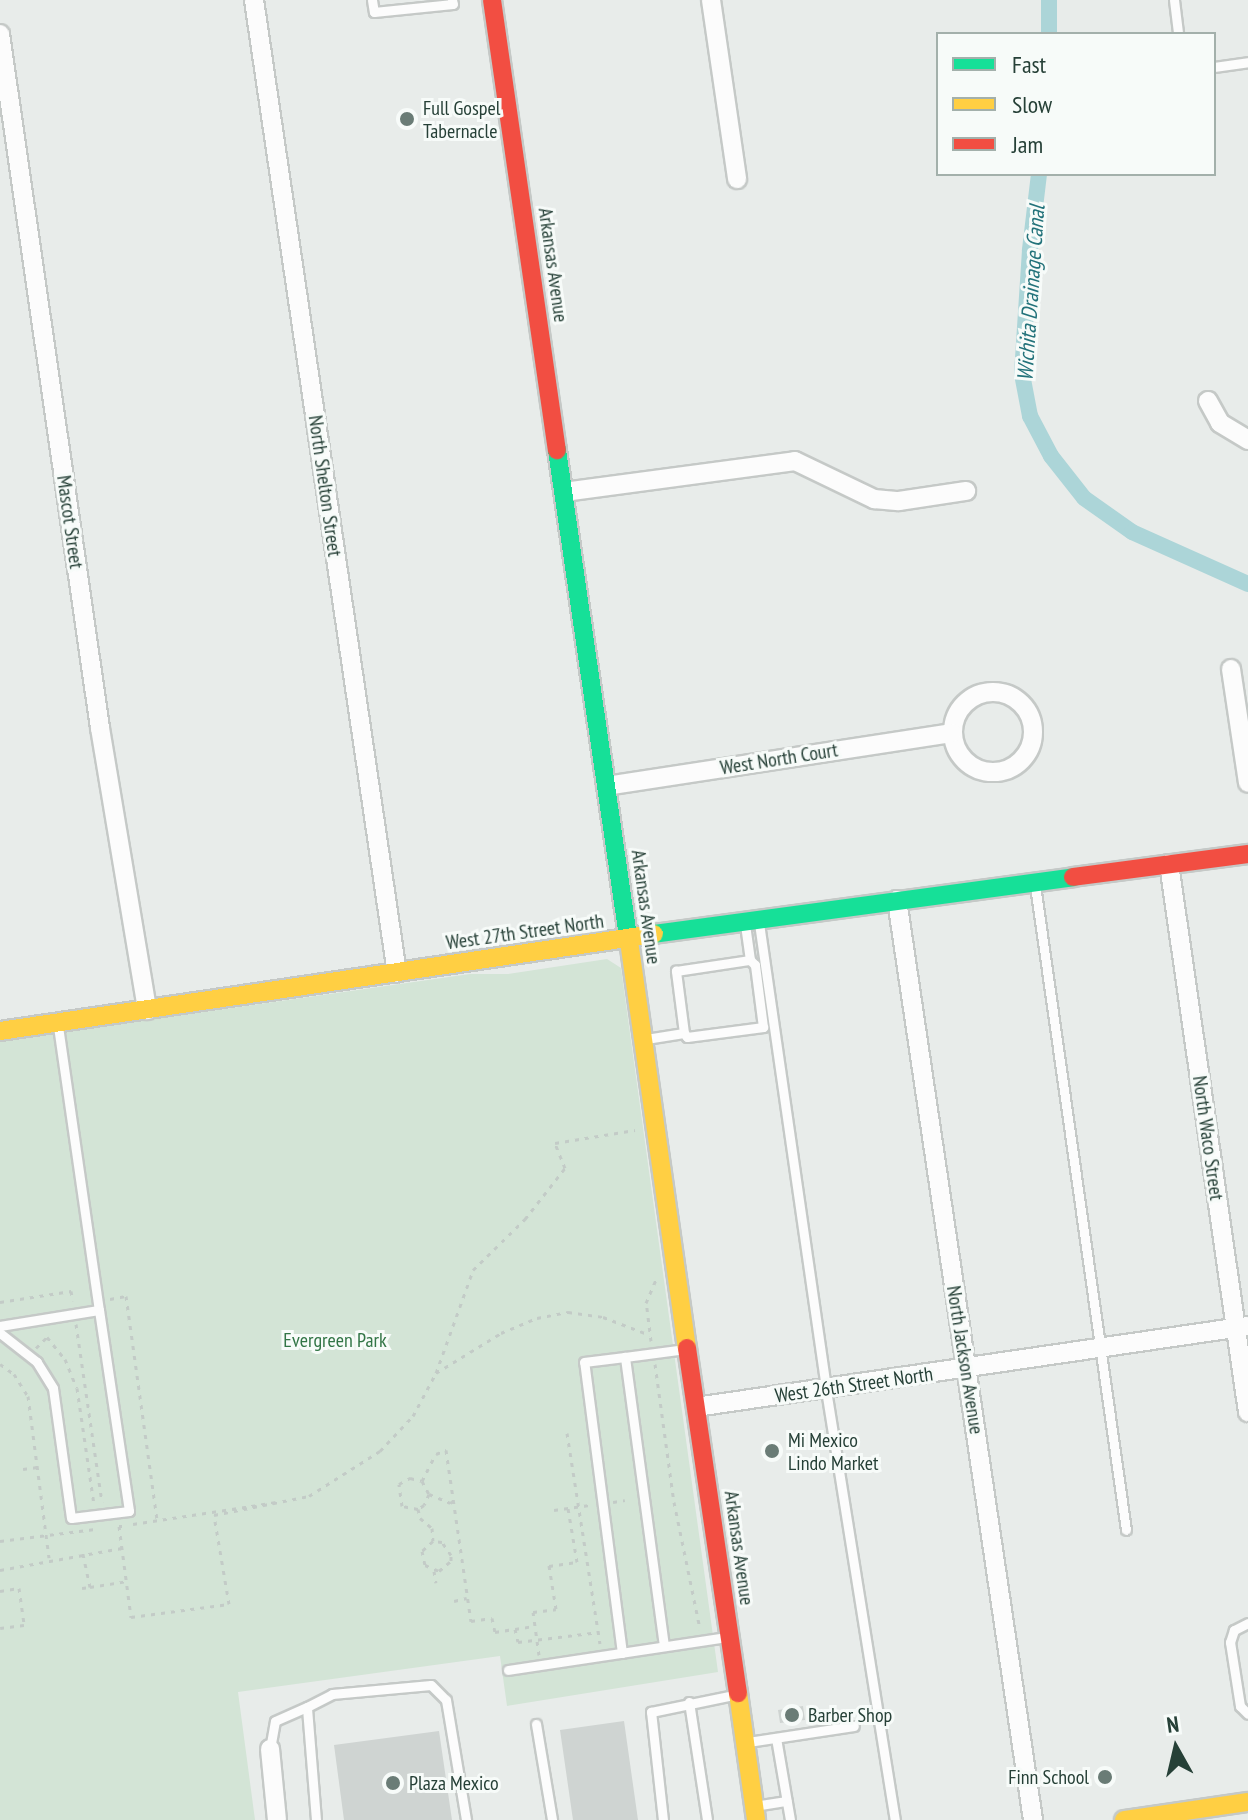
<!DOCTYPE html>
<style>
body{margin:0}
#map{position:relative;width:1248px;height:1820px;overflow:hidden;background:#e8ecea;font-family:"PT Sans Narrow",sans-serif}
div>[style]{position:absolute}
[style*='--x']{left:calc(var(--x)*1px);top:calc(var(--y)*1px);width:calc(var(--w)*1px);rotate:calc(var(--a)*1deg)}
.green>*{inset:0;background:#d3e4d6}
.canal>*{height:16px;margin:-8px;padding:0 8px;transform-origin:8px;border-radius:8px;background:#acd5d8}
.building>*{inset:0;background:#cfd4d2}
.path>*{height:3px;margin-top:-1.5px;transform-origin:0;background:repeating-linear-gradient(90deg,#c3cbc7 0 4px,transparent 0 10px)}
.roads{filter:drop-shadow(2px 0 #c5c9c7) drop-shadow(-2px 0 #c5c9c7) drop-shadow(0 2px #c5c9c7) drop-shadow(0 -2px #c5c9c7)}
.lane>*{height:9px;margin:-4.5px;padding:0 4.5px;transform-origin:4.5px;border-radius:4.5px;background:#fcfcfc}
.street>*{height:18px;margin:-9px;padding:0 9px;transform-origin:9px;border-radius:9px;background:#fcfcfc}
.street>.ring{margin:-9px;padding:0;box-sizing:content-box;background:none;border:18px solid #fcfcfc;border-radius:50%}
.fast>*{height:18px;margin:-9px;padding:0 9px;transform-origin:9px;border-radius:9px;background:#16e098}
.slow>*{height:18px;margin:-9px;padding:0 9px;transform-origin:9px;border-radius:9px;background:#ffcf43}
.jam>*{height:18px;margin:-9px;padding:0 9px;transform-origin:9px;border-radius:9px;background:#f24e42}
.dots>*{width:22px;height:22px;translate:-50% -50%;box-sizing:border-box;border:4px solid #f7fbf9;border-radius:50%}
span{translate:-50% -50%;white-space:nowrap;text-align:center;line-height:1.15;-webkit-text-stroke:6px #f7fbf9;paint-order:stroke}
.poi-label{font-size:20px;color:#264037}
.left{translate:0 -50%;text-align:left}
.right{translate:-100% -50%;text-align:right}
.street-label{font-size:20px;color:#264037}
.park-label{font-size:20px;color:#327546}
.water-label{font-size:22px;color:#22727a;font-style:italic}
.legend{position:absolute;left:936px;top:32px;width:280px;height:144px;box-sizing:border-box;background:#f7fbf9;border:2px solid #a3b0ab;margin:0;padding:10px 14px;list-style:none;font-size:24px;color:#264037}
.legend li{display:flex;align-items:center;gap:16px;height:40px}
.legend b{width:40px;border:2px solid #a3b0ab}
.north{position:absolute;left:1136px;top:1708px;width:80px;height:80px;-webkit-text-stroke:6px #f7fbf9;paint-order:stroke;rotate:352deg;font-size:22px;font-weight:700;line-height:32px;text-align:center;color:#264037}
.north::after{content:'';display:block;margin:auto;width:28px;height:36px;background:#264037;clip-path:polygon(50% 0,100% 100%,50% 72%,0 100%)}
</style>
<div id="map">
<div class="green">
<i style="clip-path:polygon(607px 959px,621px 968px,718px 1672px,507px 1706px,500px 1656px,238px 1692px,255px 1820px,0 1820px,0 1041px,470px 974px,508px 974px)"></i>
</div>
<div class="canal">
<i style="--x:1049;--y:0;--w:34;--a:90"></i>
<i style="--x:1039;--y:174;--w:77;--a:96.8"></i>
<i style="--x:1030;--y:250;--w:124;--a:93.7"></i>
<i style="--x:1022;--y:374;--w:43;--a:79.2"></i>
<i style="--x:1030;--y:416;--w:45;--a:62.3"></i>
<i style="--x:1051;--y:456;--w:53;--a:51.8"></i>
<i style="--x:1084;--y:498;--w:59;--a:35.3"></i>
<i style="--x:1132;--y:532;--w:127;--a:24.1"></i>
</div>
<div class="building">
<i style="clip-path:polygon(803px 1706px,805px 1720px,780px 1723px,778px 1710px)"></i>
<i style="clip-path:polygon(624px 1721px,638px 1820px,573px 1820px,560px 1730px)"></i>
<i style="clip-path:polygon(439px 1731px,452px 1820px,344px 1820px,334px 1745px)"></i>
</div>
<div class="path">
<i style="--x:110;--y:1299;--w:16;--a:-11"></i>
<i style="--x:126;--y:1296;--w:225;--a:82.1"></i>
<i style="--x:0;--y:1302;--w:72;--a:-8.8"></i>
<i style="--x:71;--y:1291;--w:10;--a:79"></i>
<i style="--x:76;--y:1324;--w:180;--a:81.7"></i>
<i style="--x:651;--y:1341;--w:38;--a:-97"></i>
<i style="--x:646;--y:1303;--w:26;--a:-67"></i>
<i style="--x:36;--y:1348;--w:16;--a:-45"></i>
<i style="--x:47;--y:1337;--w:28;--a:51"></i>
<i style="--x:65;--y:1359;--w:31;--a:68"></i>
<i style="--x:77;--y:1388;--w:117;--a:81.7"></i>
<i style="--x:0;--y:1364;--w:17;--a:36"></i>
<i style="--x:14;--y:1374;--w:26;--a:58"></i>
<i style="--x:28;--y:1396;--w:163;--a:82.6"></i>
<i style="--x:655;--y:1364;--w:139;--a:82.2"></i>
<i style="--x:674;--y:1502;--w:130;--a:78.4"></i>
<i style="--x:436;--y:1373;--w:76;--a:-31.6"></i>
<i style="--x:501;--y:1333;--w:39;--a:-23"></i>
<i style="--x:537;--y:1318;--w:32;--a:-11"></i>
<i style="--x:568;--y:1312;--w:35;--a:8"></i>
<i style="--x:603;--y:1317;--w:50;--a:21"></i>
<i style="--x:567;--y:1433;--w:213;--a:81.1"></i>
<i style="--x:23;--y:1469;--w:15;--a:-8"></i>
<i style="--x:422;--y:1481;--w:15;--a:62"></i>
<i style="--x:429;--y:1494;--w:12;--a:114"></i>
<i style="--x:424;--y:1505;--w:7;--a:146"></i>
<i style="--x:418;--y:1509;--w:16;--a:-169"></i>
<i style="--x:402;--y:1506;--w:22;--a:-98"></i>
<i style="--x:399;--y:1484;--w:13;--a:-29"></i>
<i style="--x:410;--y:1478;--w:12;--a:14"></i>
<i style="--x:422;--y:1481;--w:30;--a:-63"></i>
<i style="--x:436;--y:1454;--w:11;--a:-22"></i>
<i style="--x:446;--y:1450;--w:173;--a:81.7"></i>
<i style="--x:471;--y:1621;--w:21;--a:-8"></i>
<i style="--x:492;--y:1618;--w:14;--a:78"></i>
<i style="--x:495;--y:1632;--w:20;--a:-9"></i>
<i style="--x:515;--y:1629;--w:13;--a:77"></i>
<i style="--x:518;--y:1642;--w:82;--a:-7"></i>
<i style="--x:429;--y:1494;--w:23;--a:23"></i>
<i style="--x:450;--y:1503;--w:4;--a:-27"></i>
<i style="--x:613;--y:1502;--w:12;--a:-9"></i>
<i style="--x:418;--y:1509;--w:9;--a:77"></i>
<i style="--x:420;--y:1518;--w:16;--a:40"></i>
<i style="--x:432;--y:1528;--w:13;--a:86"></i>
<i style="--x:433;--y:1541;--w:15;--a:138"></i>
<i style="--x:422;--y:1551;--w:14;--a:78"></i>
<i style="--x:425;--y:1565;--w:15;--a:23"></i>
<i style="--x:439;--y:1571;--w:16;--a:-40"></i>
<i style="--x:451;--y:1561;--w:6;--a:-90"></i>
<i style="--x:451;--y:1555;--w:16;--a:-125"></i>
<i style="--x:442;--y:1542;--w:9;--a:-174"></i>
<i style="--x:554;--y:1510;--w:36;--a:-8"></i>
<i style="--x:133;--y:1524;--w:145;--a:-8.7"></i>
<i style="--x:122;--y:1526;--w:3;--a:180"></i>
<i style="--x:119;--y:1526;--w:92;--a:82.5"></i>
<i style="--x:131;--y:1617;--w:99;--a:-7.6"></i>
<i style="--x:229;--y:1604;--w:90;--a:-99.6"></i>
<i style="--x:214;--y:1515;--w:97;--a:-11.3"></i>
<i style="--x:309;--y:1496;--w:84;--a:-32.4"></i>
<i style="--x:380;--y:1451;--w:48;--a:-46.7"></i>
<i style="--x:413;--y:1416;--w:49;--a:-61.9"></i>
<i style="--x:436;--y:1373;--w:109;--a:-70.2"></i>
<i style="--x:473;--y:1270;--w:73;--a:-44.4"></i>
<i style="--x:525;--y:1219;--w:65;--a:-51.9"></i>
<i style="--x:565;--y:1168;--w:27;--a:-112"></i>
<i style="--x:555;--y:1143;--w:81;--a:-9.2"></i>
<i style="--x:0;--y:1541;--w:96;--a:-7.2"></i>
<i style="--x:0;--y:1570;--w:124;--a:-10.2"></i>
<i style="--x:434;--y:1571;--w:12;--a:81"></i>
<i style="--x:90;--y:1587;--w:36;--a:-9"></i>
<i style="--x:82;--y:1588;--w:8;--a:-7"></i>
<i style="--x:90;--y:1587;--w:35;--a:-102"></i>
<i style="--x:0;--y:1591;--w:19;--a:-9"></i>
<i style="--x:19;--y:1588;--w:37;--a:82"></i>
<i style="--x:24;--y:1625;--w:24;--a:173"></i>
<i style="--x:454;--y:1601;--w:13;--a:-13"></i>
<i style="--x:515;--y:1629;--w:20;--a:-9"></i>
<i style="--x:539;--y:1655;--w:43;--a:-97.9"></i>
<i style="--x:533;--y:1612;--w:23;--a:-7"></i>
<i style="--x:556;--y:1609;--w:44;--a:-99.2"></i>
<i style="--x:549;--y:1566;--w:28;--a:-8"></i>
<i style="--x:577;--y:1562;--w:55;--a:-99.5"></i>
</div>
<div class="roads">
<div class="lane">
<i style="--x:372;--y:0;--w:12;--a:81"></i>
<i style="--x:374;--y:12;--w:79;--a:-5.8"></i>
<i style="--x:453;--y:4;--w:4;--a:-104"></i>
<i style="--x:1174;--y:0;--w:34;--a:83"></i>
<i style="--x:1214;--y:67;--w:34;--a:-8"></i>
<i style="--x:1035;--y:885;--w:651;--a:81.97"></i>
<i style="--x:759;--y:923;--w:472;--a:81.8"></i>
<i style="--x:826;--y:1390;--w:436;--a:80.9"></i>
<i style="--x:58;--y:1026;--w:287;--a:81.8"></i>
<i style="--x:684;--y:1033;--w:5;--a:53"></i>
<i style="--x:687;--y:1037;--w:77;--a:-7.5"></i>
<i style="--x:763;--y:1027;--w:63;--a:-97.4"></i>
<i style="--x:755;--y:965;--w:7;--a:-135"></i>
<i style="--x:646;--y:1039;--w:38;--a:-9"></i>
<i style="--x:684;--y:1033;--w:63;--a:-97.4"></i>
<i style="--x:676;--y:971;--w:75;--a:-8.5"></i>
<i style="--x:750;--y:960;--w:37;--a:-98"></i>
<i style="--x:0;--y:1326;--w:100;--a:-9.2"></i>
<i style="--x:99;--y:1310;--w:203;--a:81.5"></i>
<i style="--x:129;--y:1511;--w:58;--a:173.1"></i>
<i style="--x:71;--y:1518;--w:131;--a:-97.9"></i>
<i style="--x:53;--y:1388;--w:31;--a:-122"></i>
<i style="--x:37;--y:1362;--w:47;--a:-141.9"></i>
<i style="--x:1248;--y:1623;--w:16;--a:153"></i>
<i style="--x:1234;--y:1630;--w:13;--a:108"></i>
<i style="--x:1230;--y:1642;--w:65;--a:81.1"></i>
<i style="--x:1240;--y:1706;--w:11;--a:45"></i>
<i style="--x:664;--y:1646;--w:292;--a:-97.7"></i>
<i style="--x:625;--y:1357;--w:61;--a:-7.6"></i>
<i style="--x:622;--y:1653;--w:293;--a:-97.4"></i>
<i style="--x:584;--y:1362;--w:41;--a:-7"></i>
<i style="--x:508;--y:1670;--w:220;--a:-8.6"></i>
<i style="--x:689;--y:1702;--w:119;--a:81.3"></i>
<i style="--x:536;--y:1724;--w:97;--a:80.5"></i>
<i style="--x:776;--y:1738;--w:83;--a:80.3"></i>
<i style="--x:748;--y:1742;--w:107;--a:-8.6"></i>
<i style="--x:270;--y:1749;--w:28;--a:-80"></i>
<i style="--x:275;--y:1721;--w:35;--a:-24"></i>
<i style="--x:754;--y:1806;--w:33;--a:-9"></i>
<i style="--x:316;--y:1820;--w:113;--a:-94.6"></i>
<i style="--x:307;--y:1707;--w:28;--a:-27"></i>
<i style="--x:332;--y:1694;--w:99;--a:-5.2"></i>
<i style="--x:431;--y:1685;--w:21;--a:45"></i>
<i style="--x:446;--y:1700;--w:122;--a:80.5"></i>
<i style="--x:663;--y:1820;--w:109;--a:-96.3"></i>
<i style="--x:651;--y:1712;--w:85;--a:-11.6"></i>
</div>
<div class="street">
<i style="--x:254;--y:0;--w:983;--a:81.64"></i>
<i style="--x:711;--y:0;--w:181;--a:81.7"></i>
<i style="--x:0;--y:34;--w:701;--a:81.8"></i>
<i style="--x:100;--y:728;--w:286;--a:80.5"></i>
<i style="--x:1208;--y:401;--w:25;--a:61"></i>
<i style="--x:1220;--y:423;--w:33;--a:31"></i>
<i style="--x:564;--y:492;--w:233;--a:-7.6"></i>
<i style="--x:795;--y:461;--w:88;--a:25.7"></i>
<i style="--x:874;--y:499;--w:25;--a:5"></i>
<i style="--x:899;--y:501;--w:68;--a:-8.5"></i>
<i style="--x:1231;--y:669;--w:115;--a:81.5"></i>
<i class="ring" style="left:953px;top:692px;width:62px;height:62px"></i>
<i style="--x:606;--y:786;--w:350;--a:-8.7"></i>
<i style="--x:1169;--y:864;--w:554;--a:81.8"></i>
<i style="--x:897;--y:900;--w:930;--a:81.59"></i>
<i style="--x:696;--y:1407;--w:558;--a:-8.35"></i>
<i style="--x:270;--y:1749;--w:71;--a:84.4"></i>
</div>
<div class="fast">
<i style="--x:557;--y:450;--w:496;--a:81.7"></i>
<i style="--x:654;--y:934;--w:423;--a:-7.7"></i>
</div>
<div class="slow">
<i style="--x:629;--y:941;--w:411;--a:81.9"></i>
<i style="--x:0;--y:1031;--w:661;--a:-8.44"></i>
<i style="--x:738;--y:1693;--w:128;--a:81.9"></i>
<i style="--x:1124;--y:1820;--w:125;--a:-8.3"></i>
</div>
<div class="jam">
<i style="--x:492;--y:0;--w:455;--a:81.8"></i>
<i style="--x:1073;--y:877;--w:177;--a:-7.5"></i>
<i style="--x:687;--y:1348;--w:349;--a:81.6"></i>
</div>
</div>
<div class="dots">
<i style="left:407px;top:119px;background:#6a7c76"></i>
<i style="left:772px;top:1451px;background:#6a7c76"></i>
<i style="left:792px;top:1715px;background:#6a7c76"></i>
<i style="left:1105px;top:1777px;background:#6a7c76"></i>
<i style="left:393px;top:1783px;background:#6a7c76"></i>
</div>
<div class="poi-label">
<span class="left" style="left:423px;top:120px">Full Gospel<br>Tabernacle</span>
<span class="left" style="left:788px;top:1452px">Mi Mexico<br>Lindo Market</span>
<span class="left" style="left:808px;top:1715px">Barber Shop</span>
<span class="right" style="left:1089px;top:1777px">Finn School</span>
<span class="left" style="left:409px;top:1783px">Plaza Mexico</span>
</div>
<div class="street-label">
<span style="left:553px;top:265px;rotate:82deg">Arkansas Avenue</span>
<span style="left:325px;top:486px;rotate:82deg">North Shelton Street</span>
<span style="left:70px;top:522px;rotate:82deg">Mascot Street</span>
<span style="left:779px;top:759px;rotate:-9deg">West North Court</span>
<span style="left:646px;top:907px;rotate:82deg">Arkansas Avenue</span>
<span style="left:525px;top:932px;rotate:-8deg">West 27th Street North</span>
<span style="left:1208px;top:1138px;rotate:82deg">North Waco Street</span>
<span style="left:965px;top:1360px;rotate:81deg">North Jackson Avenue</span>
<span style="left:854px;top:1385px;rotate:-8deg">West 26th Street North</span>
<span style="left:739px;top:1548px;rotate:82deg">Arkansas Avenue</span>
</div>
<div class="park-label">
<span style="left:335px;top:1340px">Evergreen Park</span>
</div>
<div class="water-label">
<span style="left:1031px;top:293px;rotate:-86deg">Wichita Drainage Canal</span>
</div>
<ul class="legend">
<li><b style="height:10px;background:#16e098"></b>Fast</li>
<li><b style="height:10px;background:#ffcf43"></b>Slow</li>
<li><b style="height:10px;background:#f24e42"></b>Jam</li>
</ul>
<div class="north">N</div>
</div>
